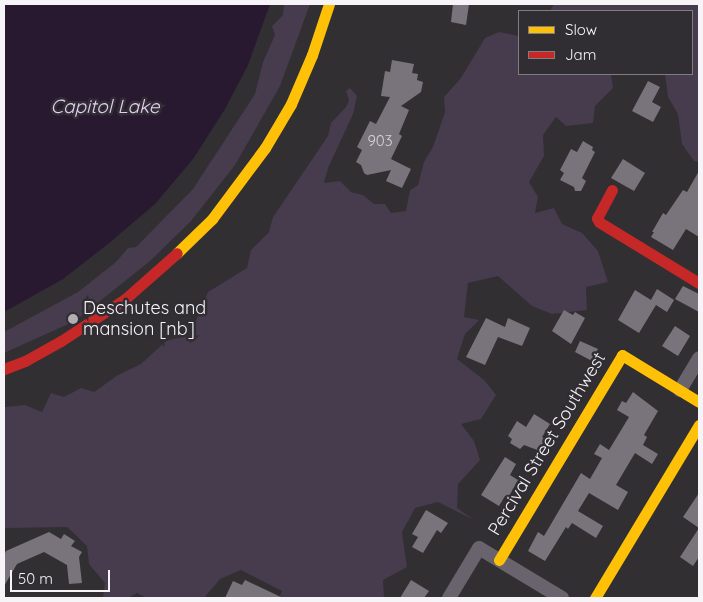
<!DOCTYPE html>
<style>
body{margin:0}
#map{position:relative;width:703px;height:602px;overflow:hidden;background:#312f32;font-family:Quicksand,sans-serif}
div>[style]{position:absolute}
[style*='--x']{left:calc(var(--x)*1px);top:calc(var(--y)*1px);width:calc(var(--w)*1px);rotate:calc(var(--a)*1deg)}
.green>*{inset:0;background:#473b4e}
.water>*{inset:0;background:#281931}
.building>*{inset:0;background:#79747c}
.street>*{height:14px;margin:-7px;padding:0 7px;transform-origin:7px;border-radius:7px;background:#69636d}
.slow>*{height:11px;margin:-5.5px;padding:0 5.5px;transform-origin:5.5px;border-radius:5.5px;background:#ffc107}
.jam>*{height:11px;margin:-5.5px;padding:0 5.5px;transform-origin:5.5px;border-radius:5.5px;background:#c62828}
.dots>*{width:14px;height:14px;translate:-50% -50%;box-sizing:border-box;border:2px solid #312e33;border-radius:50%}
span{translate:-50% -50%;white-space:nowrap;text-align:center;line-height:1.15;-webkit-text-stroke:5px #312e33;paint-order:stroke}
.number-label{font-size:15px;color:#d7d4d8}
.number-label span{-webkit-text-stroke-width:0}
.poi-label{font-size:18px;color:#f6f4f7}
.left{translate:0 -50%;text-align:left}
.street-label{font-size:18px;color:#f6f4f7}
.water-label{font-size:19px;color:#e7cdf8;font-style:italic}
.frame{position:absolute;inset:0;border:5px solid #f6f4f7;pointer-events:none}
.legend{position:absolute;left:518px;top:10px;width:175px;height:65px;box-sizing:border-box;background:#312e33;border:1px solid #807d81;margin:0;padding:6px 9px;list-style:none;font-size:15px;color:#f6f4f7}
.legend li{display:flex;align-items:center;gap:10px;height:25px}
.legend b{width:25px;border:1px solid #807d81}
.scale{position:absolute;left:10px;top:570px;width:100px;height:22px;box-sizing:border-box;border:2px solid #f6f4f7;border-top:0;padding-left:6px;font-size:15px;line-height:18px;white-space:nowrap;color:#f6f4f7;-webkit-text-stroke:4px #312e33;paint-order:stroke}
</style>
<div id="map">
<div class="green">
<i style="clip-path:polygon(284px 4px,310px 4px,280px 86px,235px 165px,191px 221px,150px 261px,75px 321px,4px 353px,4px 332px,78px 292px,116px 262px,128px 248px,136px 247px,193px 189px,255px 94px,263px 62px,275px 35px,272px 26px,283px 15px)"></i>
<i style="clip-path:polygon(554px 4px,699px 4px,699px 162px,694px 161px,682px 144px,678px 114px,668px 97px,665px 74px,692px 74px,692px 11px,550px 11px)"></i>
<i style="clip-path:polygon(499px 32px,519px 36px,519px 74px,611px 74px,613px 88px,595px 106px,593px 123px,566px 126px,556px 117px,543px 135px,544px 156px,529px 182px,538px 197px,535px 213px,554px 208px,562px 224px,582px 233px,598px 251px,608px 282px,586px 287px,587px 310px,552px 314px,532px 306px,498px 276px,468px 283px,464px 317px,479px 320px,465px 334px,457px 359px,484px 380px,496px 395px,481px 419px,461px 424px,474px 441px,480px 460px,458px 484px,457px 508px,474px 520px,438px 502px,415px 508px,402px 532px,407px 567px,383px 580px,384px 597px,357px 598px,279px 598px,282px 591px,241px 570px,220px 579px,204px 598px,146px 598px,137px 593px,128px 598px,103px 598px,105px 583px,89px 564px,87px 546px,67px 527px,4px 528px,5px 407px,25px 405px,42px 412px,51px 393px,64px 397px,81px 388px,94px 392px,118px 375px,141px 364px,166px 341px,190px 335px,208px 292px,247px 268px,251px 250px,269px 232px,273px 217px,328px 136px,331px 123px,346px 107px,349px 100px,346px 91px,350px 88px,357px 96px,353px 114px,328px 168px,324px 183px,340px 181px,351px 192px,363px 195px,374px 204px,385px 204px,391px 213px,406px 211px,410px 190px,418px 185px,424px 162px,433px 147px,445px 112px,444px 97px,461px 78px,485px 38px)"></i>
</div>
<div class="water">
<i style="clip-path:polygon(4px 4px,270px 4px,248px 65px,225px 109px,193px 159px,155px 204px,108px 244px,63px 279px,4px 312px)"></i>
</div>
<div class="building">
<i style="clip-path:polygon(453px 4px,469px 4px,466px 25px,451px 22px)"></i>
<i style="clip-path:polygon(392px 60px,414px 64px,412px 73px,418px 74px,417px 80px,423px 82px,421px 92px,401px 106px,409px 110px,399px 134px,402px 136px,391px 159px,411px 169px,402px 188px,386px 181px,391px 170px,367px 175px,364px 173px,361px 165px,356px 162px,362px 150px,357px 147px,370px 121px,376px 124px,390px 97px,381px 96px,385px 71px,390px 72px)"></i>
<i style="clip-path:polygon(648px 81px,660px 87px,652px 102px,661px 107px,653px 122px,632px 111px)"></i>
<i style="clip-path:polygon(583px 141px,593px 147px,592px 150px,595px 152px,582px 178px,586px 181px,581px 191px,575px 191px,574px 187px,560px 180px,564px 173px,560px 170px,571px 149px,577px 152px)"></i>
<i style="clip-path:polygon(623px 159px,645px 173px,634px 191px,611px 178px)"></i>
<i style="clip-path:polygon(699px 171px,699px 237px,686px 229px,673px 250px,651px 237px,654px 232px,652px 232px,663px 213px,666px 215px,683px 190px,687px 192px)"></i>
<i style="clip-path:polygon(683px 286px,699px 294px,699px 312px,675px 299px)"></i>
<i style="clip-path:polygon(657px 289px,674px 300px,667px 312px,656px 305px,639px 333px,618px 320px,635px 290px,651px 300px)"></i>
<i style="clip-path:polygon(564px 310px,573px 315px,575px 312px,585px 318px,571px 344px,552px 331px)"></i>
<i style="clip-path:polygon(486px 318px,505px 327px,508px 318px,530px 328px,522px 346px,498px 337px,485px 365px,466px 357px)"></i>
<i style="clip-path:polygon(675px 326px,690px 336px,678px 356px,662px 346px)"></i>
<i style="clip-path:polygon(580px 341px,598px 349px,592px 361px,575px 352px)"></i>
<i style="clip-path:polygon(633px 392px,658px 411px,644px 435px,647px 437px,643px 445px,658px 454px,652px 464px,635px 453px,616px 485px,628px 492px,618px 510px,589px 493px,578px 511px,603px 526px,596px 538px,572px 523px,568px 529px,566px 527px,545px 561px,528px 551px,538px 532px,544px 536px,581px 473px,590px 479px,602px 458px,594px 454px,600px 444px,609px 450px,629px 417px,617px 410px,622px 401px,626px 403px)"></i>
<i style="clip-path:polygon(534px 414px,550px 424px,542px 437px,547px 440px,540px 451px,524px 445px,520px 449px,510px 443px,512px 439px,508px 436px,517px 421px,526px 427px)"></i>
<i style="clip-path:polygon(505px 457px,516px 464px,510px 475px,518px 480px,508px 498px,505px 496px,499px 506px,481px 495px)"></i>
<i style="clip-path:polygon(699px 493px,699px 557px,693px 566px,680px 557px,699px 528px,683px 517px)"></i>
<i style="clip-path:polygon(426px 510px,448px 523px,441px 533px,437px 530px,423px 553px,412px 547px,418px 537px,412px 534px)"></i>
<i style="clip-path:polygon(49px 532px,61px 539px,64px 534px,75px 541px,71px 546px,82px 552px,79px 557px,82px 583px,69px 584px,67px 565px,44px 552px,17px 564px,4px 586px,4px 555px,6px 551px)"></i>
<i style="clip-path:polygon(245px 580px,283px 598px,225px 598px,233px 581px,242px 585px)"></i>
<i style="clip-path:polygon(411px 580px,429px 591px,424px 598px,400px 598px)"></i>
</div>
<div class="street">
<i style="--x:680;--y:390;--w:37;--a:-59"></i>
<i style="--x:449;--y:598;--w:58;--a:-59"></i>
<i style="--x:479;--y:548;--w:97;--a:31.1"></i>
</div>
<div class="slow">
<i style="--x:177;--y:253;--w:49;--a:-44.2"></i>
<i style="--x:212;--y:219;--w:89;--a:-53.3"></i>
<i style="--x:265;--y:148;--w:51;--a:-59.4"></i>
<i style="--x:291;--y:104;--w:53;--a:-66.8"></i>
<i style="--x:312;--y:55;--w:54;--a:-71.6"></i>
<i style="--x:499;--y:560;--w:239;--a:-59"></i>
<i style="--x:622;--y:355;--w:90;--a:31.4"></i>
<i style="--x:595;--y:598;--w:202;--a:-59"></i>
</div>
<div class="jam">
<i style="--x:612;--y:190;--w:32;--a:118"></i>
<i style="--x:597;--y:218;--w:4;--a:63"></i>
<i style="--x:599;--y:222;--w:117;--a:31.4"></i>
<i style="--x:4;--y:369;--w:22;--a:-21"></i>
<i style="--x:25;--y:361;--w:41;--a:-29.1"></i>
<i style="--x:61;--y:341;--w:77;--a:-33.3"></i>
<i style="--x:125;--y:299;--w:69;--a:-41.5"></i>
</div>
<div class="dots">
<i style="left:73px;top:319px;background:#b1afb2"></i>
</div>
<div class="number-label">
<span style="left:380px;top:141px">903</span>
</div>
<div class="poi-label">
<span class="left" style="left:83px;top:319px">Deschutes and<br>mansion [nb]</span>
</div>
<div class="street-label">
<span style="left:547px;top:444px;rotate:-59deg">Percival Street Southwest</span>
</div>
<div class="water-label">
<span style="left:105px;top:107px">Capitol Lake</span>
</div>
<div class="frame"></div>
<ul class="legend">
<li><b style="height:6px;background:#ffc107"></b>Slow</li>
<li><b style="height:6px;background:#c62828"></b>Jam</li>
</ul>
<div class="scale">50 m</div>
</div>
